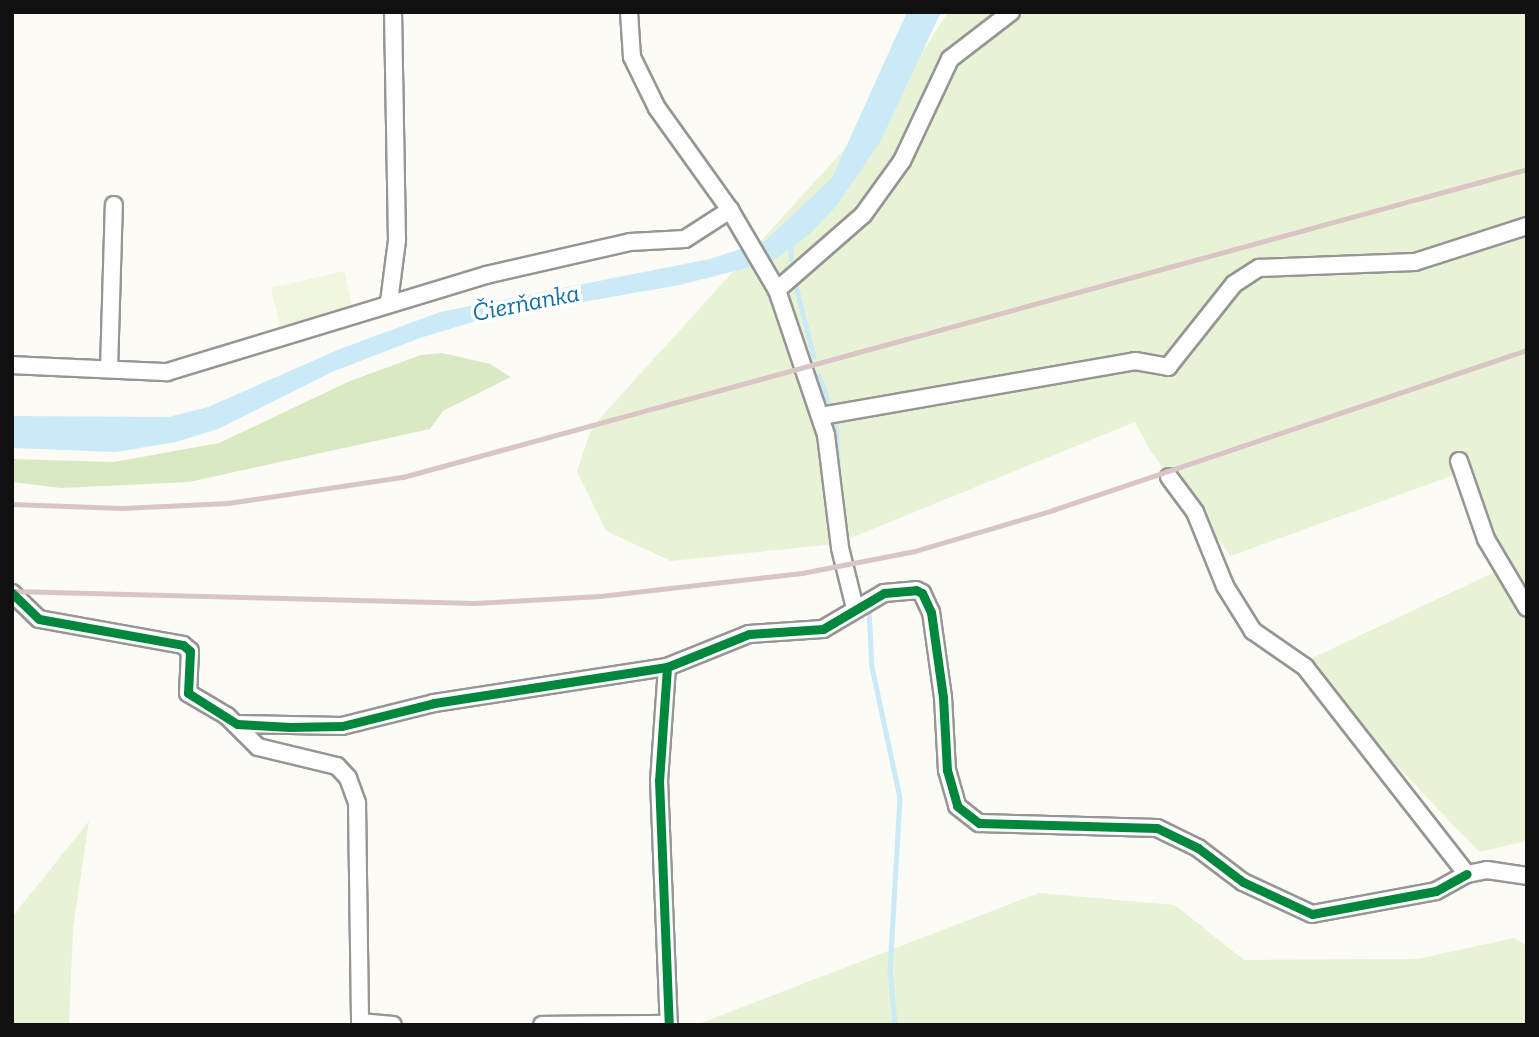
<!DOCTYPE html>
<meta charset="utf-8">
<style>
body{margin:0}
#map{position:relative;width:1539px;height:1037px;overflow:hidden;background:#fcfbf6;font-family:"Zilla Slab",serif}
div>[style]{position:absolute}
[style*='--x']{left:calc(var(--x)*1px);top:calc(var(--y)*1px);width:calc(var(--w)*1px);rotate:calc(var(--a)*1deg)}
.green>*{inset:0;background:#e8f3d5}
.forest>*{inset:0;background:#d9eac3}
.pitch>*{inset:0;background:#f1f7df}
.water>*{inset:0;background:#caeaf8}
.stream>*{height:4.5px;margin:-2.25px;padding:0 2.25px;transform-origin:2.25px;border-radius:2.25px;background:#caeaf8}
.roads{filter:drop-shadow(2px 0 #969694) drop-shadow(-2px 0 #969694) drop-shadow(0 2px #969694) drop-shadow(0 -2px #969694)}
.minor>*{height:16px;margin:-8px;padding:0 8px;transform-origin:8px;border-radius:8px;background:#fffefe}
.rail>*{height:4.5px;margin:-2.25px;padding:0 2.25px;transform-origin:2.25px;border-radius:2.25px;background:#d9c5c6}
.cycleway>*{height:9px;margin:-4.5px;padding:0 4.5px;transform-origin:4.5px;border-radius:4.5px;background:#00873e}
span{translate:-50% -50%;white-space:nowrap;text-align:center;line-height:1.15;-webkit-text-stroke:7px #fff;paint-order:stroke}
.water-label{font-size:26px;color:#1370a8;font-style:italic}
.frame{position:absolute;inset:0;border:14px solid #101010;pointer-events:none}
</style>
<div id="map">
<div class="green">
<i style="clip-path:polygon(948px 12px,1527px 12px,1527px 841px,1479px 852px,1379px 747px,1308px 660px,1497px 571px,1454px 475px,1231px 556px,1151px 452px,1135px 422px,836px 544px,671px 561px,606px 531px,577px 471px,592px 427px,898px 90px)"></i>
<i style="clip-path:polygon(89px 821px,73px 929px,69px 1025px,12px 1025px,12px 917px)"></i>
<i style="clip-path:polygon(1039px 893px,1175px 905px,1244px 960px,1417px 959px,1514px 938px,1527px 946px,1527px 1025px,696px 1025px)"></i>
</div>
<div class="forest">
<i style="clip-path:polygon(442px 353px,490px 364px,511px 377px,443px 411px,430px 429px,189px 482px,61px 488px,12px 482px,12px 459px,114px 462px,219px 443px,350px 381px,421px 355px)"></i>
</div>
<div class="pitch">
<i style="clip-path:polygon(344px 271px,353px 309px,280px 326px,271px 288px)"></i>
</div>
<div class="water">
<i style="clip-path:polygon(907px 12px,941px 12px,880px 142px,837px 205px,809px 235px,771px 262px,679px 285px,476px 321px,420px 338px,332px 372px,218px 429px,176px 442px,116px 452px,12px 448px,12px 416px,169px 417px,208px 407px,340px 349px,440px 312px,710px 259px,765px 241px,832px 178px)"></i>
</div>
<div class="stream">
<i style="--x:791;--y:243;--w:16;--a:90"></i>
<i style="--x:796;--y:286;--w:73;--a:75.8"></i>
<i style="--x:819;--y:375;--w:33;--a:70"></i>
<i style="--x:836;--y:424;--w:53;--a:86.8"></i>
<i style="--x:869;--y:610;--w:57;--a:87"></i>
<i style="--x:872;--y:667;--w:134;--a:77.9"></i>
<i style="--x:900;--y:798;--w:171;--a:93.3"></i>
<i style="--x:890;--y:969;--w:56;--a:84.9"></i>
</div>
<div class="roads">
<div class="minor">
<i style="--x:629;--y:12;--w:45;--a:86.2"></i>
<i style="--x:632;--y:57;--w:57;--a:63.9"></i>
<i style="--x:657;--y:108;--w:125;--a:54.4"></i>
<i style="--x:730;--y:210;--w:93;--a:59.6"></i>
<i style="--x:777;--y:290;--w:153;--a:71.3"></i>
<i style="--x:826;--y:435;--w:114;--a:82.9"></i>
<i style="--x:840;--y:548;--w:62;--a:76"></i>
<i style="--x:777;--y:290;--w:114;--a:-41.1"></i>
<i style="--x:863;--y:215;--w:67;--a:-54.2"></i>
<i style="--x:902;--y:161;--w:113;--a:-64.8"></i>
<i style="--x:950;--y:59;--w:77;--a:-37.6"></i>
<i style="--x:389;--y:302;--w:63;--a:-82.6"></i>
<i style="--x:397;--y:240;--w:228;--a:-91"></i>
<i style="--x:12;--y:365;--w:155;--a:2.6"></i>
<i style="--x:167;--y:372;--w:333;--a:-16.9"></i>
<i style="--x:486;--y:275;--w:148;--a:-12.9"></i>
<i style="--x:630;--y:242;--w:55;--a:-3.1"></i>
<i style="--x:685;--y:239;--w:54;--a:-32.8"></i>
<i style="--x:109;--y:369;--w:164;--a:-88.3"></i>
<i style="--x:821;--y:416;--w:319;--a:-9.9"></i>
<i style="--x:1135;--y:361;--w:34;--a:10"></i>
<i style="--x:1168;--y:367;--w:106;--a:-51.5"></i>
<i style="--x:1234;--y:284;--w:30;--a:-33"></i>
<i style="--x:1259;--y:268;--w:156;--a:-2.2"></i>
<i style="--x:1415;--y:262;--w:118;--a:-17.8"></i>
<i style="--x:1459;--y:461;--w:83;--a:70.9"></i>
<i style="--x:1486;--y:539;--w:80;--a:59.3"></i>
<i style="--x:1169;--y:477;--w:44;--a:53.4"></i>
<i style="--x:1195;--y:512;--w:80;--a:67.9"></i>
<i style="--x:1225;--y:586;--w:53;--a:58.1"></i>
<i style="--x:1253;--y:631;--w:63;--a:34.7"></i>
<i style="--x:1305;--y:667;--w:263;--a:52"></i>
<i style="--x:1467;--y:874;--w:20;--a:-11"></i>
<i style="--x:1487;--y:870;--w:40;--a:8.5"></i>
<i style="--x:12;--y:593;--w:37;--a:44"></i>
<i style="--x:39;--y:619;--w:146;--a:10.2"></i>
<i style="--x:183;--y:645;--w:9;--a:41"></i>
<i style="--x:190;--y:651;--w:42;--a:92.7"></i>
<i style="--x:188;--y:693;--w:45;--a:30.5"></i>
<i style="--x:227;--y:716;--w:44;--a:45"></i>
<i style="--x:258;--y:747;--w:81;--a:13.5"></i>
<i style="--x:337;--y:766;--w:16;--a:47"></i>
<i style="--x:348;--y:778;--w:27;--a:70"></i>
<i style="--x:357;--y:803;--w:219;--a:89.2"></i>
<i style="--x:360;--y:1022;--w:33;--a:5"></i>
<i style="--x:667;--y:667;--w:113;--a:94"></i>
<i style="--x:659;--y:780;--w:245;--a:87.7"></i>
<i style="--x:237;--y:724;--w:105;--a:1.1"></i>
<i style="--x:342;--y:726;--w:95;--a:-14"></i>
<i style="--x:434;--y:703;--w:236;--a:-8.8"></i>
<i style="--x:667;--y:667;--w:88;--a:-21.9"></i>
<i style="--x:749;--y:634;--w:74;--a:-3.9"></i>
<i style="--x:823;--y:629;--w:71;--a:-30.5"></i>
<i style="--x:884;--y:593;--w:32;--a:-5"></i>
<i style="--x:916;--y:590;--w:7;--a:27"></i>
<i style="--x:922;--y:593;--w:21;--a:65"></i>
<i style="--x:931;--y:612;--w:86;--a:82"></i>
<i style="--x:943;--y:697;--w:73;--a:86.9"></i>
<i style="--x:947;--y:770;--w:37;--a:74"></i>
<i style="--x:957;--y:806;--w:28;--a:38"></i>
<i style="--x:979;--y:823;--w:178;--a:1.6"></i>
<i style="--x:1157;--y:828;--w:46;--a:26"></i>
<i style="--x:1198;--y:848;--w:56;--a:37.1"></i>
<i style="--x:1243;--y:882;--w:76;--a:24.9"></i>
<i style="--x:1312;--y:914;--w:126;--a:-10.5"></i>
<i style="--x:1436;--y:891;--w:35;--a:-29"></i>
<i style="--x:542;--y:1025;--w:127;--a:-0.5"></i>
</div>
</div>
<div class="rail">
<i style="--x:12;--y:504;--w:110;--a:2.1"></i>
<i style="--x:122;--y:508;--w:106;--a:-2.7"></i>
<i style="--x:228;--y:503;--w:177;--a:-8.5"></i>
<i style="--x:403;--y:477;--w:1165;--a:-15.32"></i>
<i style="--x:12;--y:591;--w:462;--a:1.5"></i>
<i style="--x:474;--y:603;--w:126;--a:-3.2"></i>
<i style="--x:600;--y:596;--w:203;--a:-6.5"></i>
<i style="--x:802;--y:573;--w:115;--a:-11"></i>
<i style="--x:915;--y:551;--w:144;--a:-16.5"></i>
<i style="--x:1053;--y:510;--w:500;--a:-18.65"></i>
</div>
<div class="cycleway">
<i style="--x:12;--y:593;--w:37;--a:44"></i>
<i style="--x:39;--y:619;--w:146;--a:10.2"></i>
<i style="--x:183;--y:645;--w:9;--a:41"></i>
<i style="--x:190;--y:651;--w:42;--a:92.7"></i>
<i style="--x:188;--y:693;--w:58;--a:32.3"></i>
<i style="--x:237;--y:724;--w:53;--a:3.2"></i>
<i style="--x:290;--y:727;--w:52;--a:-1.1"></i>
<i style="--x:342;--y:726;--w:95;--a:-14"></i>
<i style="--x:434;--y:703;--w:236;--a:-8.8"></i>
<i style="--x:667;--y:667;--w:88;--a:-21.9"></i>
<i style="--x:749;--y:634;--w:74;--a:-3.9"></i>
<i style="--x:823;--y:629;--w:71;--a:-30.5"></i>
<i style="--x:884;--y:593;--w:32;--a:-5"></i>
<i style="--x:916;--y:590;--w:7;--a:27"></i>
<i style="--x:922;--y:593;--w:21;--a:65"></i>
<i style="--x:931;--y:612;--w:86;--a:82"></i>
<i style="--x:943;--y:697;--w:73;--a:86.9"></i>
<i style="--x:947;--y:770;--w:37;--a:74"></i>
<i style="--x:957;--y:806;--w:28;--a:38"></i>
<i style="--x:979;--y:823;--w:178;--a:1.6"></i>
<i style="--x:1157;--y:828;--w:46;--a:26"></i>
<i style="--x:1198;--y:848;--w:56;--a:37.1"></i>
<i style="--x:1243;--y:882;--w:76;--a:24.9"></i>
<i style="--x:1312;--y:914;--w:126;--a:-10.5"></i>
<i style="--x:1436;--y:891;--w:35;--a:-29"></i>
<i style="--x:667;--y:667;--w:113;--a:94"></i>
<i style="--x:659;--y:780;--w:245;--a:87.7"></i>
</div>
<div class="water-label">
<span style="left:526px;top:303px;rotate:-11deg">Čierňanka</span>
</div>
<div class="frame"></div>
</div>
